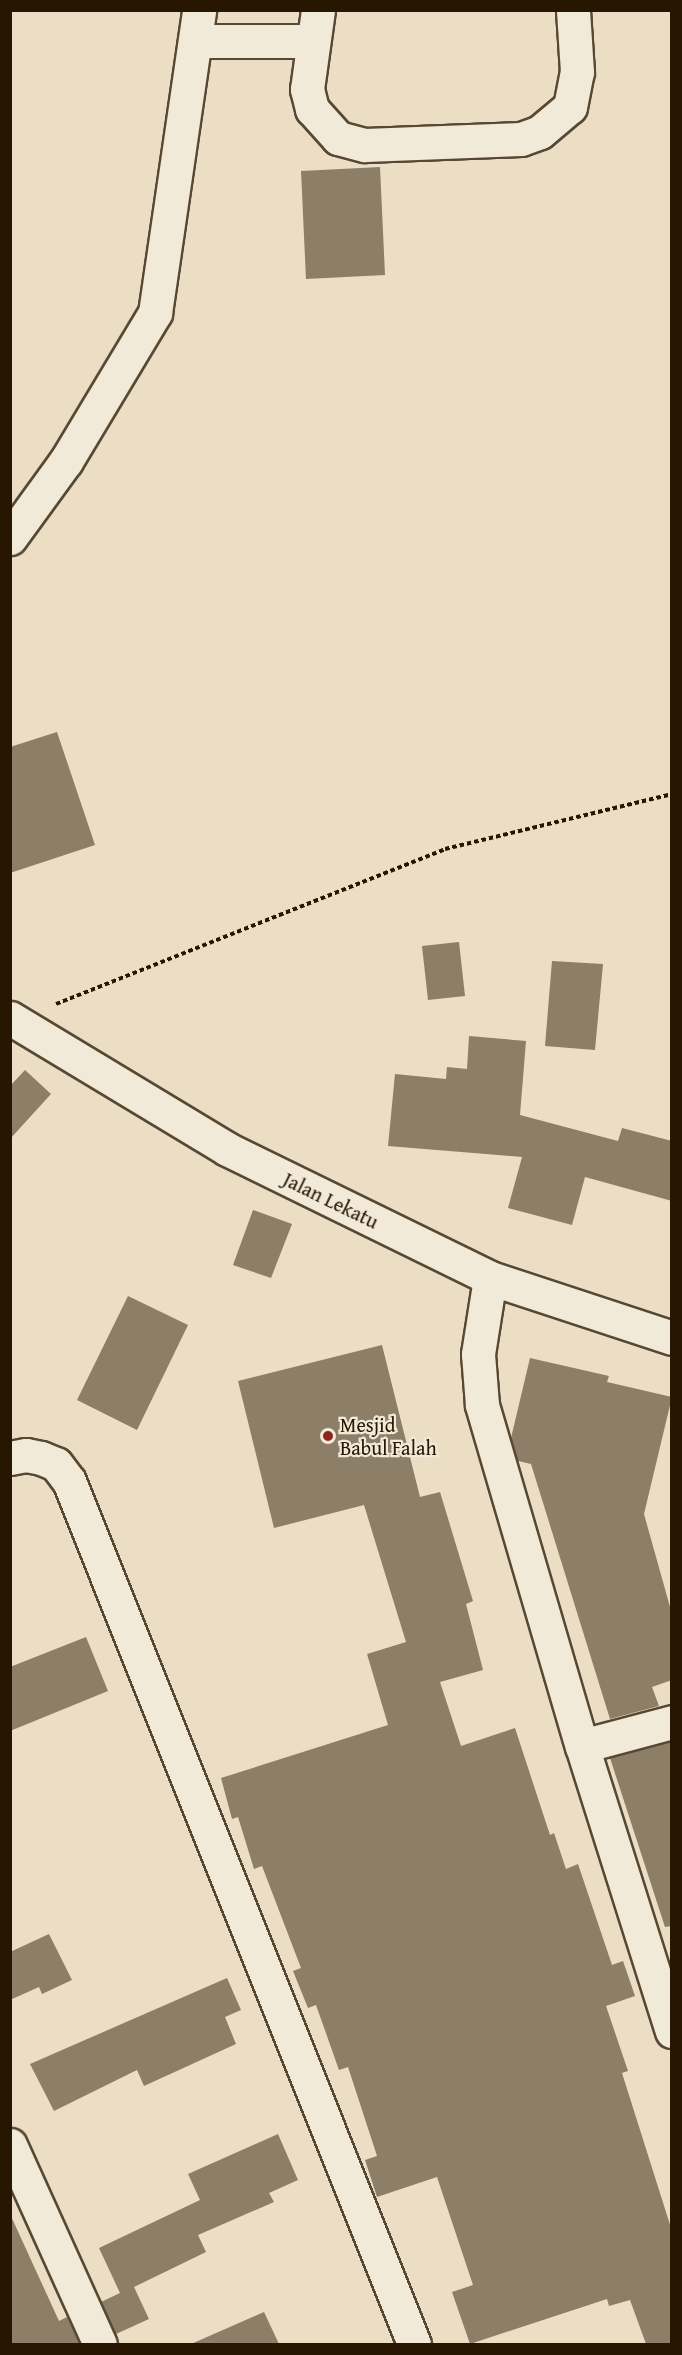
<!DOCTYPE html>
<style>
body{margin:0}
#map{position:relative;width:682px;height:2355px;overflow:hidden;background:#ebdec5;font-family:"Gentium Book Plus",serif}
div>[style]{position:absolute}
[style*='--x']{left:calc(var(--x)*1px);top:calc(var(--y)*1px);width:calc(var(--w)*1px);rotate:calc(var(--a)*1deg)}
.building>*{inset:0;background:#8d7e67}
.path>*{height:4px;margin-top:-2px;transform-origin:0;background:repeating-linear-gradient(90deg,#271602 0 4.5px,transparent 0 7.5px)}
.roads{filter:drop-shadow(2px 0 #584833) drop-shadow(-2px 0 #584833) drop-shadow(0 2px #584833) drop-shadow(0 -2px #584833)}
.minor>*{height:33px;margin:-16.5px;padding:0 16.5px;transform-origin:16.5px;border-radius:16.5px;background:#f2ead9}
.dots>*{width:16px;height:16px;translate:-50% -50%;box-sizing:border-box;border:3px solid #f2ead9;border-radius:50%}
span{translate:-50% -50%;white-space:nowrap;text-align:center;line-height:1.15;-webkit-text-stroke:4.5px #f2ead9;paint-order:stroke}
.street-label{font-size:20px;color:#271602}
.poi-label{font-size:20px;color:#271602}
.left{translate:0 -50%;text-align:left}
.frame{position:absolute;inset:0;border:12px solid #271602;pointer-events:none}
</style>
<div id="map">
<div class="building">
<i style="clip-path:polygon(380px 167px,385px 275px,306px 279px,301px 171px)"></i>
<i style="clip-path:polygon(57px 732px,95px 845px,10px 873px,10px 747px)"></i>
<i style="clip-path:polygon(459px 942px,465px 996px,428px 1000px,422px 946px)"></i>
<i style="clip-path:polygon(552px 961px,603px 964px,595px 1050px,545px 1046px)"></i>
<i style="clip-path:polygon(469px 1036px,526px 1041px,520px 1115px,618px 1141px,622px 1128px,672px 1141px,672px 1201px,585px 1177px,572px 1225px,508px 1208px,522px 1157px,388px 1146px,395px 1074px,446px 1079px,447px 1067px,467px 1069px)"></i>
<i style="clip-path:polygon(25px 1070px,51px 1094px,10px 1139px,10px 1086px)"></i>
<i style="clip-path:polygon(253px 1210px,292px 1224px,271px 1278px,233px 1265px)"></i>
<i style="clip-path:polygon(128px 1296px,188px 1325px,137px 1430px,77px 1400px)"></i>
<i style="clip-path:polygon(382px 1345px,420px 1497px,440px 1492px,473px 1601px,466px 1604px,483px 1670px,440px 1682px,461px 1746px,515px 1728px,550px 1835px,554px 1833px,566px 1869px,578px 1864px,612px 1965px,623px 1961px,635px 1996px,606px 2006px,628px 2071px,622px 2073px,672px 2231px,672px 2344px,646px 2344px,630px 2300px,609px 2306px,607px 2299px,470px 2344px,452px 2292px,473px 2285px,437px 2177px,377px 2197px,365px 2160px,377px 2156px,348px 2067px,339px 2070px,316px 2005px,308px 2008px,293px 1971px,301px 1968px,262px 1866px,254px 1869px,238px 1817px,232px 1819px,221px 1778px,388px 1725px,367px 1654px,406px 1642px,364px 1505px,274px 1528px,238px 1381px)"></i>
<i style="clip-path:polygon(530px 1358px,609px 1376px,607px 1382px,672px 1397px,644px 1514px,672px 1614px,672px 1680px,652px 1687px,659px 1706px,610px 1719px,531px 1464px,518px 1461px,511px 1438px)"></i>
<i style="clip-path:polygon(86px 1637px,108px 1691px,10px 1731px,10px 1667px)"></i>
<i style="clip-path:polygon(672px 1742px,672px 1926px,665px 1927px,610px 1758px)"></i>
<i style="clip-path:polygon(49px 1934px,72px 1980px,42px 1994px,39px 1987px,10px 2000px,10px 1952px)"></i>
<i style="clip-path:polygon(227px 1978px,241px 2010px,225px 2017px,236px 2044px,144px 2086px,137px 2070px,54px 2111px,30px 2064px)"></i>
<i style="clip-path:polygon(278px 2134px,298px 2180px,269px 2193px,274px 2202px,198px 2235px,206px 2252px,134px 2287px,149px 2319px,116px 2334px,101px 2302px,120px 2293px,99px 2248px,200px 2200px,188px 2174px)"></i>
<i style="clip-path:polygon(10px 2214px,59px 2321px,67px 2317px,80px 2344px,10px 2344px)"></i>
<i style="clip-path:polygon(264px 2312px,279px 2344px,191px 2344px)"></i>
</div>
<div class="path">
<i style="--x:56;--y:1004;--w:419;--a:-21.7"></i>
<i style="--x:445;--y:849;--w:234;--a:-13.6"></i>
</div>
<div class="roads">
<div class="minor">
<i style="--x:318;--y:10;--w:80;--a:97.9"></i>
<i style="--x:307;--y:89;--w:21;--a:76"></i>
<i style="--x:312;--y:109;--w:39;--a:48"></i>
<i style="--x:338;--y:138;--w:28;--a:15"></i>
<i style="--x:365;--y:145;--w:156;--a:-2.2"></i>
<i style="--x:521;--y:139;--w:20;--a:-20"></i>
<i style="--x:540;--y:132;--w:39;--a:-40"></i>
<i style="--x:570;--y:107;--w:36;--a:-79"></i>
<i style="--x:577;--y:72;--w:62;--a:-93.7"></i>
<i style="--x:195;--y:41;--w:117;--a:0"></i>
<i style="--x:10;--y:538;--w:95;--a:-54"></i>
<i style="--x:66;--y:461;--w:173;--a:-59"></i>
<i style="--x:155;--y:313;--w:306;--a:-81.7"></i>
<i style="--x:10;--y:1018;--w:253;--a:31.1"></i>
<i style="--x:227;--y:1149;--w:293;--a:26.1"></i>
<i style="--x:490;--y:1278;--w:192;--a:18.2"></i>
<i style="--x:490;--y:1278;--w:77;--a:99"></i>
<i style="--x:478;--y:1354;--w:51;--a:85.5"></i>
<i style="--x:482;--y:1405;--w:355;--a:73.7"></i>
<i style="--x:582;--y:1746;--w:299;--a:72.5"></i>
<i style="--x:10;--y:1458;--w:16;--a:-11"></i>
<i style="--x:26;--y:1455;--w:15;--a:11"></i>
<i style="--x:41;--y:1458;--w:16;--a:22"></i>
<i style="--x:56;--y:1464;--w:21;--a:53"></i>
<i style="--x:69;--y:1481;--w:929;--a:68.21"></i>
<i style="--x:582;--y:1746;--w:93;--a:-14.9"></i>
<i style="--x:10;--y:2145;--w:218;--a:65.7"></i>
</div>
</div>
<div class="dots">
<i style="left:328px;top:1436px;background:#8f2418"></i>
</div>
<div class="street-label">
<span style="left:331px;top:1200px;rotate:26deg">Jalan Lekatu</span>
</div>
<div class="poi-label">
<span class="left" style="left:340px;top:1436px">Mesjid<br>Babul Falah</span>
</div>
<div class="frame"></div>
</div>
